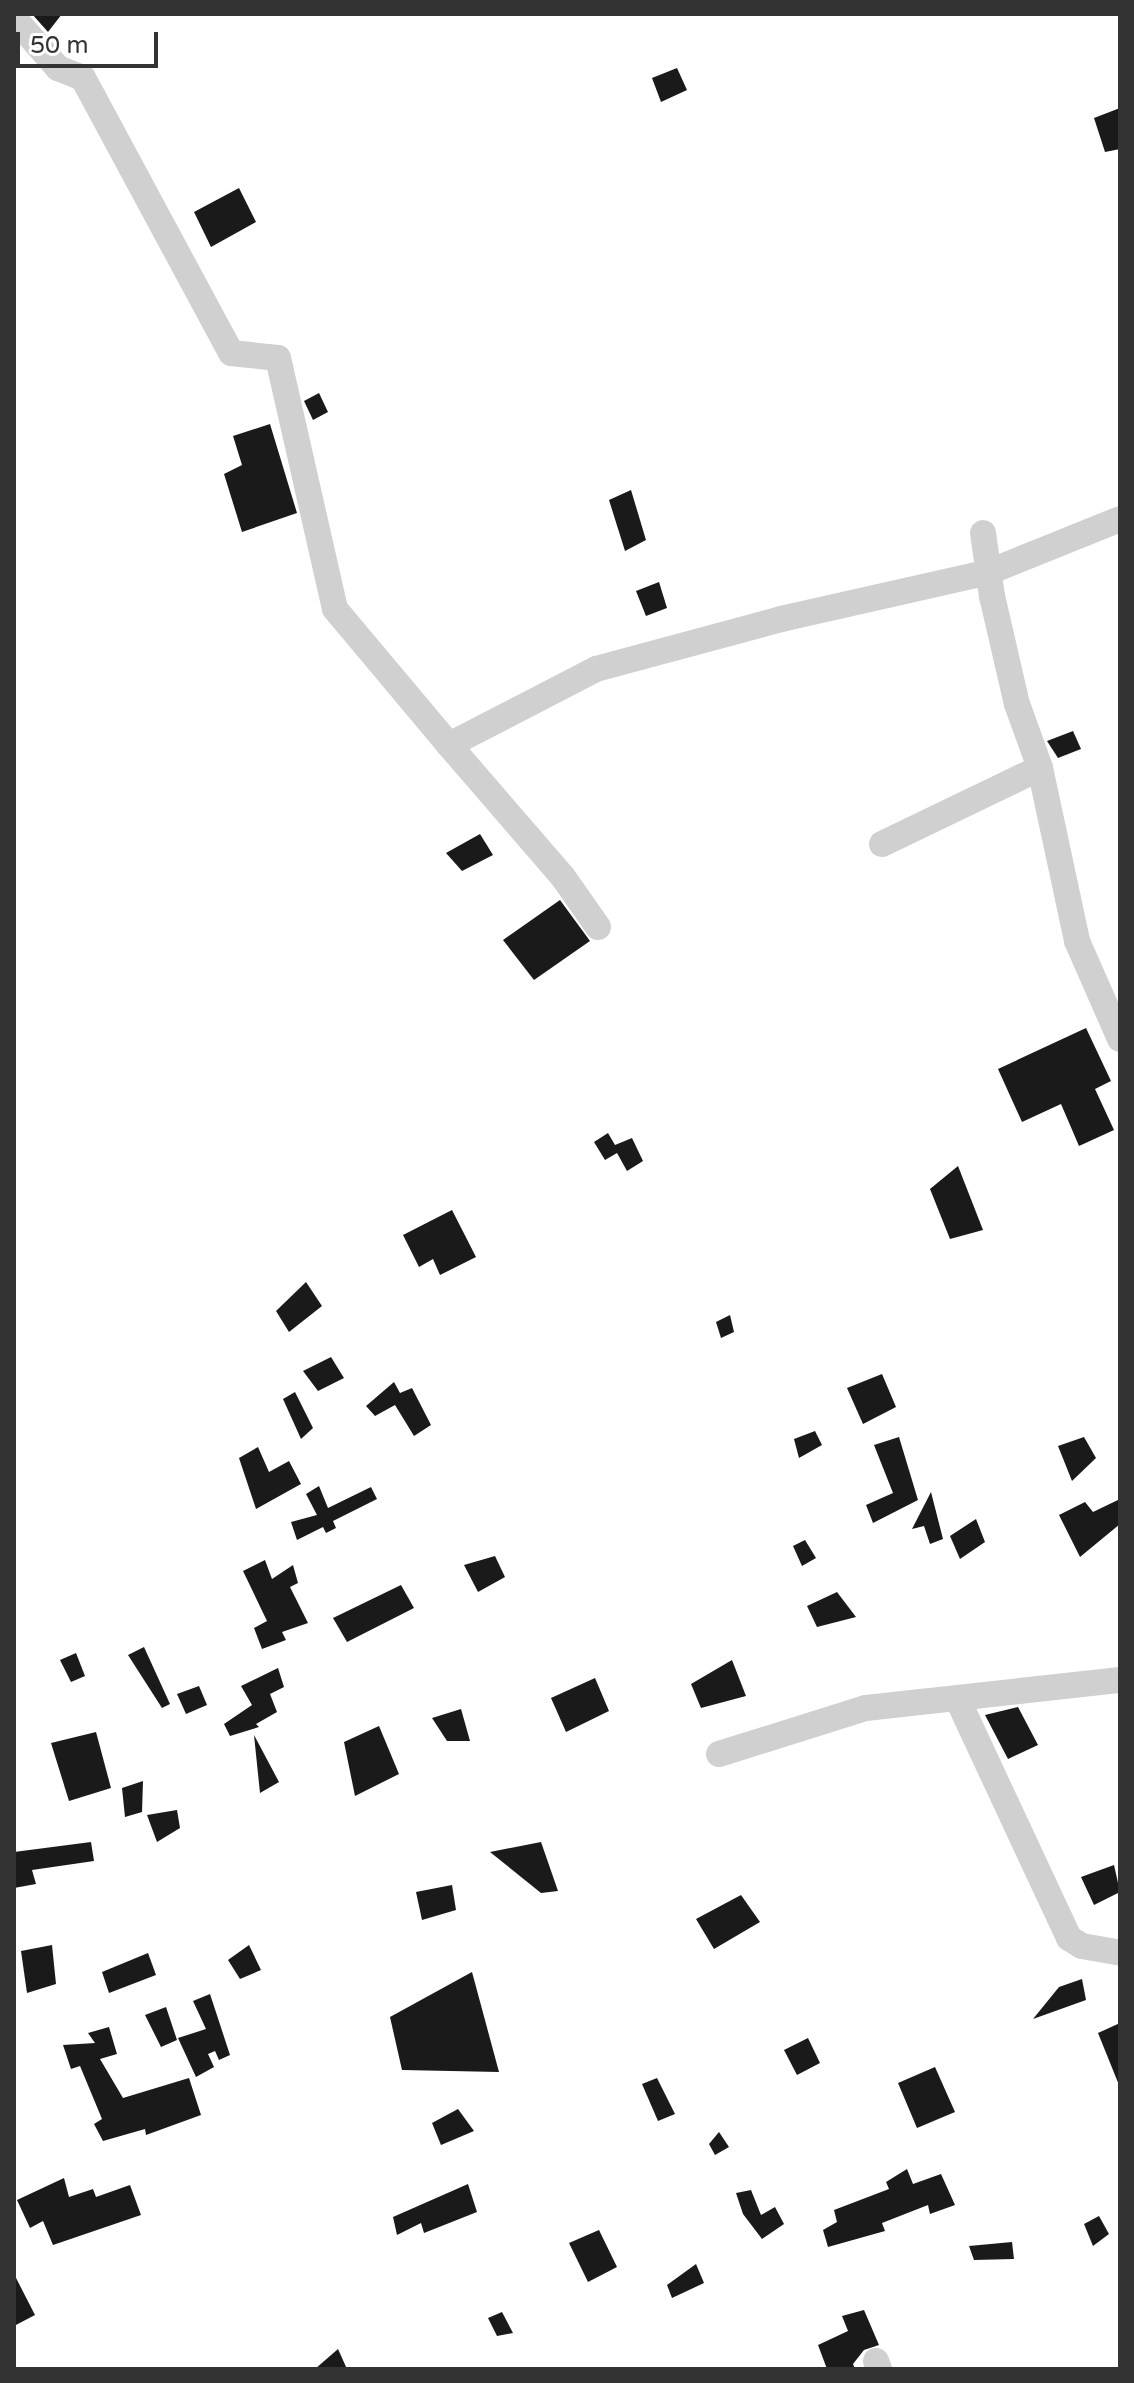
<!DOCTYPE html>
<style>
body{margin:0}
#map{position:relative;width:1134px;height:2383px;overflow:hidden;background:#fff;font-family:"Varela Round",sans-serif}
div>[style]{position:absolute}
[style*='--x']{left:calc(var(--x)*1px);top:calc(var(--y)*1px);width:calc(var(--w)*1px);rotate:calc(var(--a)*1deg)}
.building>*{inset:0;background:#1a1a1a}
.minor>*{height:26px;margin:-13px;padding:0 13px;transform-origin:13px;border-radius:13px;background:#d0d0d0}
span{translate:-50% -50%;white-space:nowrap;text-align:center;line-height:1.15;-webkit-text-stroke:8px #fff;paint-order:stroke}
.frame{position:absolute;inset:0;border:16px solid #333;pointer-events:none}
.scale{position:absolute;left:16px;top:32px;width:142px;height:36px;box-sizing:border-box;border:4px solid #333;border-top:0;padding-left:10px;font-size:24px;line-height:28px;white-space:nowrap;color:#333;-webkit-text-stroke:6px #fff;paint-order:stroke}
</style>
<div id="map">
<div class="building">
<i style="clip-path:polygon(32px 14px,62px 14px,48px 32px)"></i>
<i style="clip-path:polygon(677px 68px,687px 90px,661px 102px,652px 78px)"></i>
<i style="clip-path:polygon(1120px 108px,1120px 149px,1105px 152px,1094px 118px)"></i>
<i style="clip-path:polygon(239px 188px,256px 222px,211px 247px,194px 212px)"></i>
<i style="clip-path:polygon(319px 393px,328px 412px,313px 420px,304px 401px)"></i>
<i style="clip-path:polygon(270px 424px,297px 513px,242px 532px,224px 474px,242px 465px,233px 436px)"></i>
<i style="clip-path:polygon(631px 490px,646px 540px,625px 551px,609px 500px)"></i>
<i style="clip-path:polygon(659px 582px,667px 608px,646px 616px,636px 591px)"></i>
<i style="clip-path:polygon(1073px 731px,1081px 749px,1058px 758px,1047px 741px)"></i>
<i style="clip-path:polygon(480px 834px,493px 855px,462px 871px,446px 853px)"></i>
<i style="clip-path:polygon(560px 900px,590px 941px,534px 980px,503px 940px)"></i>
<i style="clip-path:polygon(1086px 1028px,1111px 1081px,1095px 1089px,1114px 1130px,1079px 1146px,1061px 1104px,1022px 1122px,998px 1069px)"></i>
<i style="clip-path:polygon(608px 1133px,615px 1145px,632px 1138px,643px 1161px,627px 1171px,617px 1153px,605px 1160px,594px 1142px)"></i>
<i style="clip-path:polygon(958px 1166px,983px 1230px,950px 1239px,930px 1189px)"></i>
<i style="clip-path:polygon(452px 1210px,476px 1257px,440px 1275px,433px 1259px,419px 1267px,403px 1235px)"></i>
<i style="clip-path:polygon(306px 1282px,322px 1306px,289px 1332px,276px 1311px)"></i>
<i style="clip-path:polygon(730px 1315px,734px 1332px,721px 1338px,716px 1322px)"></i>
<i style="clip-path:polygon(331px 1357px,344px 1378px,318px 1391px,303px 1371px)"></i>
<i style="clip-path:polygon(882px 1374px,896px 1407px,863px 1424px,847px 1388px)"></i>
<i style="clip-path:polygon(394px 1382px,400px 1393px,412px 1388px,431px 1425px,414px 1436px,395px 1405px,375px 1416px,366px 1406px)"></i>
<i style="clip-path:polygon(295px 1392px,313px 1428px,301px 1439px,283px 1399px)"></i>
<i style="clip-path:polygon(815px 1431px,822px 1445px,799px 1458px,794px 1439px)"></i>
<i style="clip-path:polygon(899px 1437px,918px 1500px,873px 1523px,866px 1505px,893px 1493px,874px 1445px)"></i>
<i style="clip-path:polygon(1084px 1437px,1096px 1458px,1072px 1481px,1058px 1446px)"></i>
<i style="clip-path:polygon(258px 1447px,269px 1472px,289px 1461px,301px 1484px,256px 1509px,239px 1458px)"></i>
<i style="clip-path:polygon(319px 1486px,328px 1508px,371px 1487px,377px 1499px,333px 1521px,336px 1528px,326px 1533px,323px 1527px,297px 1540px,291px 1522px,317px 1515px,306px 1494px)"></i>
<i style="clip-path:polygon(931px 1492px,943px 1539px,930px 1544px,924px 1526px,912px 1529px)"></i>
<i style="clip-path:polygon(1120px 1499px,1120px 1524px,1080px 1557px,1059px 1515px,1085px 1502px,1093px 1512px)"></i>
<i style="clip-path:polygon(976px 1519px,985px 1542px,960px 1559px,950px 1536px)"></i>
<i style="clip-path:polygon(805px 1540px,816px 1558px,802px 1566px,793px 1546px)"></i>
<i style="clip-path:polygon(495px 1556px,505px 1577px,478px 1592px,464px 1565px)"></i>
<i style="clip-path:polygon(265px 1560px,272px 1579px,293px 1565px,298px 1583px,290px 1587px,308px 1623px,282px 1632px,286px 1640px,262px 1649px,254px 1628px,267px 1621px,243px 1571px)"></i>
<i style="clip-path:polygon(401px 1585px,414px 1608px,347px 1642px,333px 1618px)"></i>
<i style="clip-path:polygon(837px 1592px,856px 1617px,817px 1627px,807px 1606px)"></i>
<i style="clip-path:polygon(144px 1647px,170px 1704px,162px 1708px,128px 1655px)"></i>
<i style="clip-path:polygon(76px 1653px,85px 1676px,71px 1682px,60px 1660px)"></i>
<i style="clip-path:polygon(732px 1660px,746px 1696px,701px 1708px,691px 1684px)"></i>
<i style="clip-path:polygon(278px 1668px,284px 1687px,270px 1694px,277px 1712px,256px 1724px,259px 1727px,230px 1736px,224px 1724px,252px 1705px,241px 1686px)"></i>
<i style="clip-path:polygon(595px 1678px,609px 1711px,566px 1732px,551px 1698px)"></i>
<i style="clip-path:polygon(199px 1686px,207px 1705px,186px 1714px,177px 1694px)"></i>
<i style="clip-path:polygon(1018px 1707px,1038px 1745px,1008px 1759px,985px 1715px)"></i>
<i style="clip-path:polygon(461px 1709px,470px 1741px,447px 1741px,432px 1718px)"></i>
<i style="clip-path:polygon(379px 1726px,399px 1774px,355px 1796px,344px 1742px)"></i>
<i style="clip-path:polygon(96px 1732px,111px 1788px,69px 1801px,51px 1743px)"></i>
<i style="clip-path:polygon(254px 1735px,279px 1782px,260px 1793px)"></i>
<i style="clip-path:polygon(143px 1781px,142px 1812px,125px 1817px,122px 1788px)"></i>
<i style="clip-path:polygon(177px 1810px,180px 1828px,157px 1842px,147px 1815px)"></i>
<i style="clip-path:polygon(91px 1842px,94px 1861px,32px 1870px,36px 1884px,14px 1888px,14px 1852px)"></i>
<i style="clip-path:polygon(541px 1842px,558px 1891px,541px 1893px,490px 1852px)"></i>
<i style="clip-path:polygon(1114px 1865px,1120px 1892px,1094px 1905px,1081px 1877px)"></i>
<i style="clip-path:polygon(452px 1885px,456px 1910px,422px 1920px,416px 1892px)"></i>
<i style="clip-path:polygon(741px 1895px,760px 1922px,714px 1949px,696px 1919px)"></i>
<i style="clip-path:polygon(52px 1945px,56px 1984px,27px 1993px,21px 1951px)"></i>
<i style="clip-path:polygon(249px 1945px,261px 1970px,240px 1979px,228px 1960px)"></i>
<i style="clip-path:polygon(148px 1953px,156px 1975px,109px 1993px,102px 1972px)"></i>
<i style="clip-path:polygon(472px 1972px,499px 2072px,402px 2070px,390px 2017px)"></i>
<i style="clip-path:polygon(1082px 1979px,1086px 2000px,1033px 2019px,1059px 1987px)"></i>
<i style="clip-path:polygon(210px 1994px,230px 2055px,219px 2060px,215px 2051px,208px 2054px,214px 2067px,196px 2077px,178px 2038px,206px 2029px,193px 2001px)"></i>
<i style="clip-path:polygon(166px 2007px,177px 2040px,161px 2047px,145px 2015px)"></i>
<i style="clip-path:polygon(1120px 2023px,1120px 2085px,1119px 2085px,1098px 2033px)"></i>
<i style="clip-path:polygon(109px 2027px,117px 2054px,100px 2059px,123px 2098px,189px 2078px,201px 2115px,146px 2135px,145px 2129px,103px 2141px,94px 2124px,102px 2119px,80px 2066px,71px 2069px,63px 2045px,95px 2043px,88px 2033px)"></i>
<i style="clip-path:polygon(808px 2038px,820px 2063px,797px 2075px,784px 2050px)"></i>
<i style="clip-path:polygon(935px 2067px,955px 2112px,917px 2128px,898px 2083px)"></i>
<i style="clip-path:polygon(657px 2078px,675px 2114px,658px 2121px,642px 2084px)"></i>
<i style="clip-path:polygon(458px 2109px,474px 2131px,441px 2145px,432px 2123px)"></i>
<i style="clip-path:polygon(719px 2132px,729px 2147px,715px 2155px,709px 2144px)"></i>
<i style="clip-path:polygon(907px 2169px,913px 2184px,941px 2174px,955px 2205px,930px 2214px,928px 2205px,882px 2223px,885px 2231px,828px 2247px,823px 2230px,837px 2222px,834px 2210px,889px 2189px,886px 2182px)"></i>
<i style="clip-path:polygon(64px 2178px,69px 2197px,93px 2189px,96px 2197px,130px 2185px,141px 2215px,53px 2245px,43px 2221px,30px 2228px,17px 2200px)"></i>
<i style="clip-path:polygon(468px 2184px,477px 2212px,424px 2233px,421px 2223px,397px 2235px,393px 2217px)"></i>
<i style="clip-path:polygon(751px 2190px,761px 2215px,775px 2207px,784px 2224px,762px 2239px,743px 2214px,736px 2193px)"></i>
<i style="clip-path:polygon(1099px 2216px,1109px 2234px,1093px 2246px,1084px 2224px)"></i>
<i style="clip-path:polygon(599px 2230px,617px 2267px,588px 2282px,569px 2243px)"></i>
<i style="clip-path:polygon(1012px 2242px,1014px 2259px,974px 2260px,969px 2246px)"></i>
<i style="clip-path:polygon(696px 2264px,704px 2283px,672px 2298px,667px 2285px)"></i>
<i style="clip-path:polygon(14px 2274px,35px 2315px,14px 2326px)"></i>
<i style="clip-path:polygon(864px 2310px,879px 2345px,864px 2350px,853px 2364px,855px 2369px,827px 2369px,818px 2345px,848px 2331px,842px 2316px)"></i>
<i style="clip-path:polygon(502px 2312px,513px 2333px,497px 2336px,488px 2318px)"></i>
<i style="clip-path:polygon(338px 2349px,347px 2369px,315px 2369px)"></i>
</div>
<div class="minor">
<i style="--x:14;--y:18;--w:67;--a:48.7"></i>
<i style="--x:58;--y:68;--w:27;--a:22"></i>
<i style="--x:83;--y:78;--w:312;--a:61.7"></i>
<i style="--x:231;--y:353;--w:47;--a:6.1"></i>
<i style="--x:278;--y:358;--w:257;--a:77.2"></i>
<i style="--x:335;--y:609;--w:177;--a:50"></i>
<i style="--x:983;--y:533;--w:64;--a:81.9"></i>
<i style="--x:992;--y:596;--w:111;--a:77"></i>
<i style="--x:1017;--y:704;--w:68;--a:70.2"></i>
<i style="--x:1040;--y:768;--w:177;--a:77.9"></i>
<i style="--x:1077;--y:941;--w:107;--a:66.3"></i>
<i style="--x:882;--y:844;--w:175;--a:-25.7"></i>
<i style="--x:598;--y:927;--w:61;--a:-125"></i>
<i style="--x:563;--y:877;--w:174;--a:-130.8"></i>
<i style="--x:449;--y:745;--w:165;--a:-27.3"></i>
<i style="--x:596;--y:669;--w:192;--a:-15.1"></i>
<i style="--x:781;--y:619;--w:213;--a:-12.7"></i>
<i style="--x:989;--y:572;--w:141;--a:-22"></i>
<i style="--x:958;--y:1700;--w:263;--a:65"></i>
<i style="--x:1069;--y:1938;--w:15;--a:32"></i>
<i style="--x:1082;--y:1946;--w:39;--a:10"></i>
<i style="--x:719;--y:1754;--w:154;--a:-17.4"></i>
<i style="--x:866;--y:1708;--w:256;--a:-6.3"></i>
<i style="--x:876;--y:2361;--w:9;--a:69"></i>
</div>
<div class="frame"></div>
<div class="scale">50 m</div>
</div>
